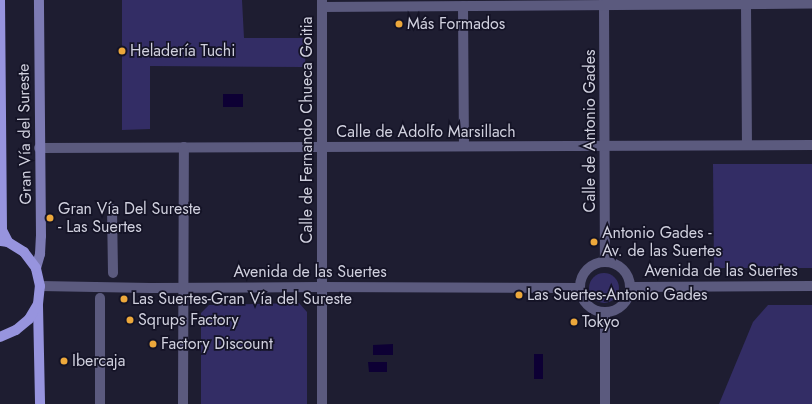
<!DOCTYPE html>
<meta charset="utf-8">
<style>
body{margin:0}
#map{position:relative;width:812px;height:404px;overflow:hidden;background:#1e1d31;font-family:Jost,sans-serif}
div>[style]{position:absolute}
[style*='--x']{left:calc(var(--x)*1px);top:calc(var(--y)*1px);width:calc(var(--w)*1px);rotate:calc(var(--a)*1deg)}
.green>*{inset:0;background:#332d65}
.round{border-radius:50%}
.water>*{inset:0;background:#0d0034}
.street>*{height:10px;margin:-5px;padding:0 5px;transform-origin:5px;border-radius:5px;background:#5b5a7e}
.street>.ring{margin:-5px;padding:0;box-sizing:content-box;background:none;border:10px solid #5b5a7e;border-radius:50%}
.secondary>*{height:10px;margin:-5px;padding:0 5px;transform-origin:5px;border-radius:5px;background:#7d7bb4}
.primary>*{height:10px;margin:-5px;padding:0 5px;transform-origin:5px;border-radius:5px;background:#9794de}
.dots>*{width:11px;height:11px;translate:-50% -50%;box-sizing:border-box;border:2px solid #141326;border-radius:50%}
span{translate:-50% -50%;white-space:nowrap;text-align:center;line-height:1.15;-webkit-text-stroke:3.5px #141326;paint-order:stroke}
.poi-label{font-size:16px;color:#d0d0de}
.left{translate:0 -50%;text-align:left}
.street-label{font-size:16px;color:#d0d0de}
</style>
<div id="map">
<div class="green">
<i style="clip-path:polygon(122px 0,242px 0,244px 38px,306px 38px,305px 67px,150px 66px,150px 129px,122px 130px)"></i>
<i style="clip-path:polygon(713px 164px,812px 164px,812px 268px,714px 268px)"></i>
<i class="round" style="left:589px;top:273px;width:30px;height:30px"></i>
<i style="clip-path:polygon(299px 303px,307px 312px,307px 404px,201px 404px,201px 313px,209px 305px)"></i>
<i style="clip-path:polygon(768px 305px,812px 305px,812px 404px,719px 404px,753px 322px)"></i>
</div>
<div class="water">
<i style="clip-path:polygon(223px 94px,243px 94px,243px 107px,223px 107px)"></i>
<i style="clip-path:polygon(393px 344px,393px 355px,373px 355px,373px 345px)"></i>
<i style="clip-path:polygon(534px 354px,543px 354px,543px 379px,534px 379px)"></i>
<i style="clip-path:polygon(368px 362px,387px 362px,387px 372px,369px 372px)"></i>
</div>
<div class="street">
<i style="--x:604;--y:0;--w:262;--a:89.8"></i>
<i style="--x:746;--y:5;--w:140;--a:89.6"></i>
<i style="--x:463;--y:6;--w:140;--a:89.6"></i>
<i style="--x:322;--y:7;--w:490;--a:-0.4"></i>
<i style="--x:39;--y:148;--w:773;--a:-0.22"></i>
<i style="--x:112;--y:209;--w:64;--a:89.1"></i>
<i class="ring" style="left:580px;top:262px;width:40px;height:40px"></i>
<i style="--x:40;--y:286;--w:111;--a:1"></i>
<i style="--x:151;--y:288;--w:170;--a:-0.3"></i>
<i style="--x:321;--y:287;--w:259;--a:0.2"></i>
<i style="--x:630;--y:287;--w:182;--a:-0.3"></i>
<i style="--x:100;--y:298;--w:106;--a:90"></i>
<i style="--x:605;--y:312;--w:92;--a:90"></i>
<i style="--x:183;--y:404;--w:257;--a:-89.8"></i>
<i style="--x:322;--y:404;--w:404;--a:-90"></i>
</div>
<div class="secondary">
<i style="--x:36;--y:268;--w:15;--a:-74"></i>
<i style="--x:40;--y:254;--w:18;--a:-87"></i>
<i style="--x:41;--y:236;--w:236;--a:-90.5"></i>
</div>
<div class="primary">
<i style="--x:0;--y:0;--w:230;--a:89.5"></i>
<i style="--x:2;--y:230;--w:13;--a:63"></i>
<i style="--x:38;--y:306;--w:98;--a:88.8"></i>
<i style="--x:0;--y:337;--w:17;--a:-24"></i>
<i style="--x:16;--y:330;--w:17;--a:-40"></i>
<i style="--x:29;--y:319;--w:17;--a:-59"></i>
<i style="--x:38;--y:304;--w:18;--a:-84"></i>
<i style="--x:40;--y:286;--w:18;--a:-103"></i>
<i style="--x:36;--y:268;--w:20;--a:-127"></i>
<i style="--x:24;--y:252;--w:19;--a:-148"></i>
<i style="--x:8;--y:242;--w:7;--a:-172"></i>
</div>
<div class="dots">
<i style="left:399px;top:24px;background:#eda83b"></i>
<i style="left:122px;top:51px;background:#eda83b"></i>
<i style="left:50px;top:218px;background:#eda83b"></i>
<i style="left:594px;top:242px;background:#eda83b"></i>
<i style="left:519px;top:295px;background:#eda83b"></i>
<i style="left:124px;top:299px;background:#eda83b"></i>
<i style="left:130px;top:320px;background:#eda83b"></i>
<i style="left:574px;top:322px;background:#eda83b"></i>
<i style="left:153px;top:344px;background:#eda83b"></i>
<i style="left:64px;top:361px;background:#eda83b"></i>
</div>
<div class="poi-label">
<span class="left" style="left:407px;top:24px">Más Formados</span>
<span class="left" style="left:130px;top:51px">Heladería Tuchi</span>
<span class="left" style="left:58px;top:218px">Gran Vía Del Sureste<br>- Las Suertes</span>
<span class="left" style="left:602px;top:242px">Antonio Gades -<br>Av. de las Suertes</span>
<span class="left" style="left:527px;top:295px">Las Suertes-Antonio Gades</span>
<span class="left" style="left:132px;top:299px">Las Suertes-Gran Vía del Sureste</span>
<span class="left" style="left:138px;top:320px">Sqrups Factory</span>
<span class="left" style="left:582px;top:322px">Tokyo</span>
<span class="left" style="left:161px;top:344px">Factory Discount</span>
<span class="left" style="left:72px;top:361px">Ibercaja</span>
</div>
<div class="street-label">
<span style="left:307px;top:130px;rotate:-90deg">Calle de Fernando Chueca Goitia</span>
<span style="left:590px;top:131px;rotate:-90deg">Calle de Antonio Gades</span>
<span style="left:426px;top:132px">Calle de Adolfo Marsillach</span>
<span style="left:25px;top:134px;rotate:-91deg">Gran Vía del Sureste</span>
<span style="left:721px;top:271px">Avenida de las Suertes</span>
<span style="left:310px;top:272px">Avenida de las Suertes</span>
</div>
</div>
